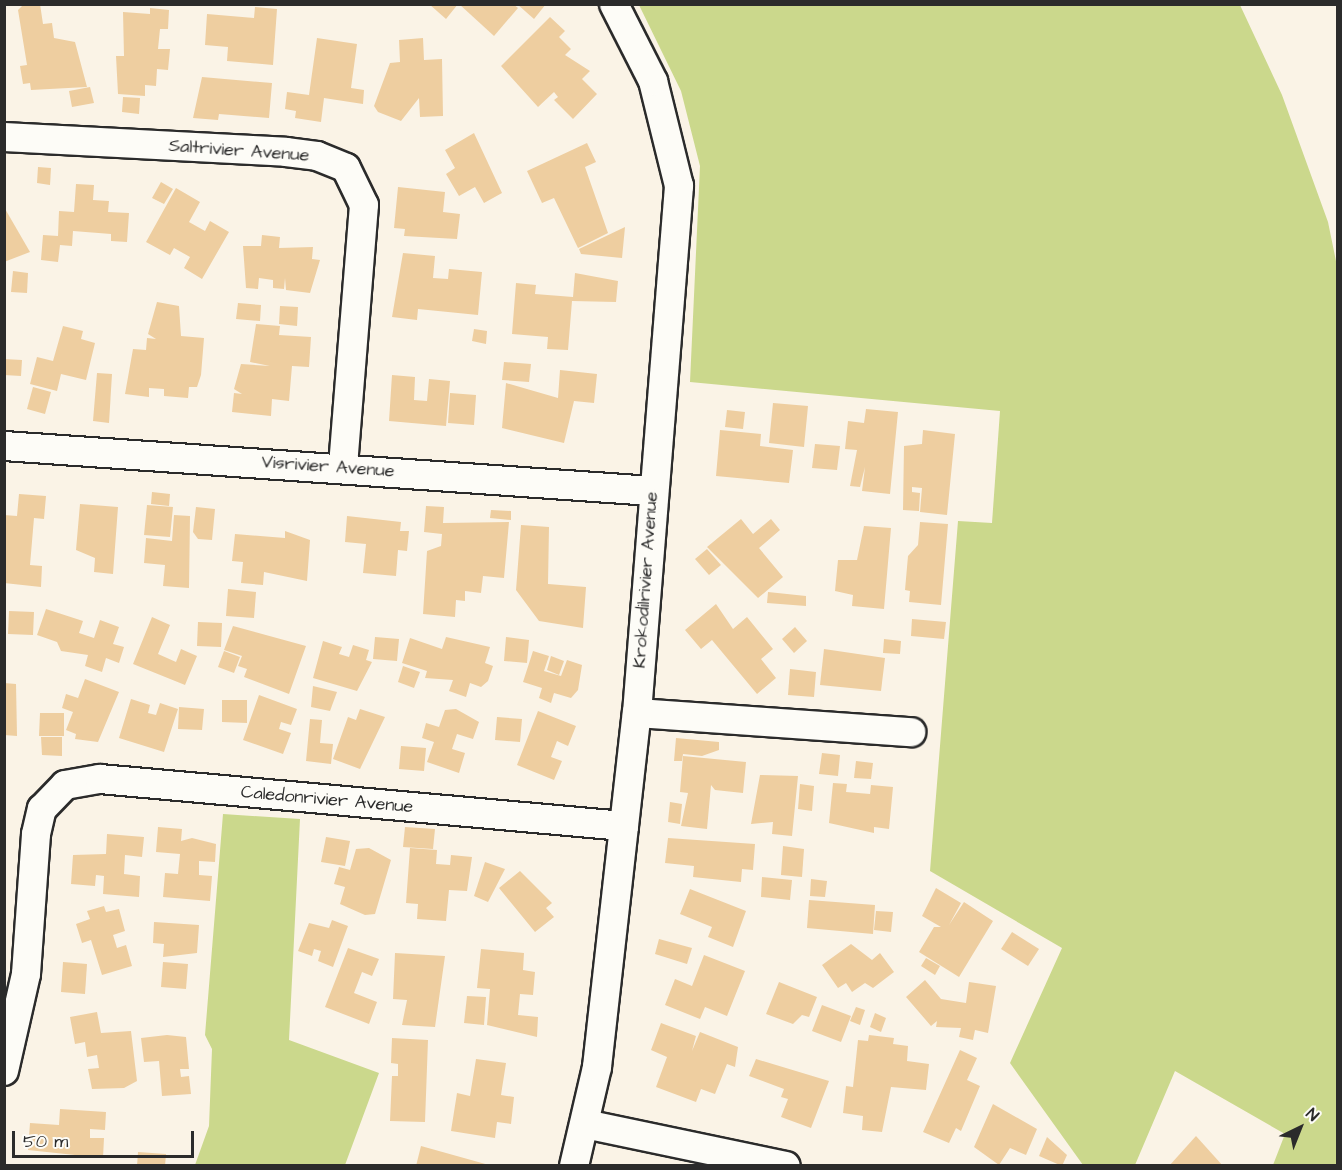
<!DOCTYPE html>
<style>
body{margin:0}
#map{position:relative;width:1342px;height:1170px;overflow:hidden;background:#faf3e6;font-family:"Architects Daughter",sans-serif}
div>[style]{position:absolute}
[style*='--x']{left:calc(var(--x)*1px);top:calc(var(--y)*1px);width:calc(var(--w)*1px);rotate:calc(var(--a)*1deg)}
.green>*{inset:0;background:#cbd88c}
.building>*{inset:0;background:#eecea0}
.roads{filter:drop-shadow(2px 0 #2b2b2b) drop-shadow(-2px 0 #2b2b2b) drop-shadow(0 2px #2b2b2b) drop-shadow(0 -2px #2b2b2b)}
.minor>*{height:28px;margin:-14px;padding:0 14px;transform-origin:14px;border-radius:14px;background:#fdfcf7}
span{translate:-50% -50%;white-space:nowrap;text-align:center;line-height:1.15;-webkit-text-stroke:4.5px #fdfcf7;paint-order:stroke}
.street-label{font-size:18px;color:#2b2b2b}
.frame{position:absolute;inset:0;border:6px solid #2b2b2b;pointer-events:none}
.north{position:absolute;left:1270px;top:1098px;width:60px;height:60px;-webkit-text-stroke:4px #fdfcf7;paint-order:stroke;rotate:43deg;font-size:16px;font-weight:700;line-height:24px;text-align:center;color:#2b2b2b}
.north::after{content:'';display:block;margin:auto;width:21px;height:27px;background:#2b2b2b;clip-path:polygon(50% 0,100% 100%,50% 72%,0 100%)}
.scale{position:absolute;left:12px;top:1131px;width:182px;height:27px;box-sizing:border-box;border:3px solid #2b2b2b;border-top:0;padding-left:8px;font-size:18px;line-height:21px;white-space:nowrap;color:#2b2b2b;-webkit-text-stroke:4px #fdfcf7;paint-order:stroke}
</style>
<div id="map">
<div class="green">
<i style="clip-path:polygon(639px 5px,1240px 5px,1282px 95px,1328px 222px,1337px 266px,1337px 1165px,1273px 1165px,1285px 1134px,1175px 1071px,1135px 1165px,1083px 1165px,1010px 1063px,1062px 948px,930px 871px,958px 521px,992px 523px,1000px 411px,690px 382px,700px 166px,681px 91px)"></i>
<i style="clip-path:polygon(223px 814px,300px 819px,289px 1040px,379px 1073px,345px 1165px,195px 1165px,209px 1126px,212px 1049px,205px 1035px)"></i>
</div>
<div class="building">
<i style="clip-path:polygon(24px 4px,40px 4px,43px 24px,52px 23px,54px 38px,75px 42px,87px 87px,31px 90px,30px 83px,23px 84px,20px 66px,27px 65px,18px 10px)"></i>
<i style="clip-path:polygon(429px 4px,458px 4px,446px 19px)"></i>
<i style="clip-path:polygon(459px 4px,513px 4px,518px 8px,494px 36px)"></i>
<i style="clip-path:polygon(517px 4px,546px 4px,534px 19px)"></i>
<i style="clip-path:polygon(255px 7px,277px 9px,273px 65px,227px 61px,228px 47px,205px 45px,207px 14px,254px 18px)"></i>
<i style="clip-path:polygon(150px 8px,169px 10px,168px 29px,160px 29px,158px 49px,170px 49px,168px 70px,157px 69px,156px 86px,145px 85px,145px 96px,118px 94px,116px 56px,124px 56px,123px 12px,150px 14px)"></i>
<i style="clip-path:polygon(550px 17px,565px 31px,559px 37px,571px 49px,565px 55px,590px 71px,582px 79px,597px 94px,573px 119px,554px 100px,558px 97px,554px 92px,538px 107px,501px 66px)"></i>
<i style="clip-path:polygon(317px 38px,357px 44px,351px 88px,364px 90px,363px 104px,324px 98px,321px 122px,295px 118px,296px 111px,285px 109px,287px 92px,309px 95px)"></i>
<i style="clip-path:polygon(423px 38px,424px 60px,442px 59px,443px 116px,420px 117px,419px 98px,401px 121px,378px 112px,374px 106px,390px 63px,400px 62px,399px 40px)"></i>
<i style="clip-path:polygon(202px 77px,272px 83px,269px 118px,219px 114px,218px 120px,193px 118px)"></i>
<i style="clip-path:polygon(90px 87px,94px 103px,72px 107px,69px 91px)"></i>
<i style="clip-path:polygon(123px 97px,140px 98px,139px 114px,122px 112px)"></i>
<i style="clip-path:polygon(474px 133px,502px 193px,484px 203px,475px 187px,459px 196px,446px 174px,455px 168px,445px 150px)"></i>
<i style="clip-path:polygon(587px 143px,596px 162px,585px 167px,608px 233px,578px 248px,554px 198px,542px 203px,527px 171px)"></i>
<i style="clip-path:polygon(38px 167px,51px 168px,50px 185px,37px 183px)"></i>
<i style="clip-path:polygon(161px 182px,173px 189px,164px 204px,152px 198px)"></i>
<i style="clip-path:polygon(76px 184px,94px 185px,93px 200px,109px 201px,108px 212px,129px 213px,127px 242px,111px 241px,111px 234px,73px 231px,72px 246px,60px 245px,58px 262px,41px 260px,43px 235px,58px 236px,59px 211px,74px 212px)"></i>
<i style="clip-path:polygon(398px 187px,445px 192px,443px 212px,460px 214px,457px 239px,404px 236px,405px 229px,394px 228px)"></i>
<i style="clip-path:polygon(176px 188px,200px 202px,189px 222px,205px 231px,210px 221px,229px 232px,202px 279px,184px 268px,190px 257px,174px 248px,170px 255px,146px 242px)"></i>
<i style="clip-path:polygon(4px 207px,30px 252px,4px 262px)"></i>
<i style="clip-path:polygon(625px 227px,622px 258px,581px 254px,579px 249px)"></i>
<i style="clip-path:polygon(262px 235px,280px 237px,279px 248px,313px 247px,312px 259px,320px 260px,310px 293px,286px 290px,285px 278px,284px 289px,273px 288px,273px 280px,259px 278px,258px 289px,246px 288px,243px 246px,261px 246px)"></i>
<i style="clip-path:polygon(403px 253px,435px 256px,433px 278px,448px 279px,449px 269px,482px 272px,478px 315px,418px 309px,417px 320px,392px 317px)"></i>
<i style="clip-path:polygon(13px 271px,28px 273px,27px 293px,11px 292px)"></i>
<i style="clip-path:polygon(575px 273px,618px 281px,616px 302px,572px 301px,568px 350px,547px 349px,548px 337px,512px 334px,516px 283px,536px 285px,535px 294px,573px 297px)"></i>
<i style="clip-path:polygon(157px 302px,179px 306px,181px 336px,204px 338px,201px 375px,197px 387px,189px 387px,188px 398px,164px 396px,164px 389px,149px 388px,149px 397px,125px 394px,133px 349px,146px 350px,147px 338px,156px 339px,148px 334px)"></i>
<i style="clip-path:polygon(238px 303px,261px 305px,260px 321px,236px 319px)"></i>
<i style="clip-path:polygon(280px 306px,298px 307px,297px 326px,279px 324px)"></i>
<i style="clip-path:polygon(256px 324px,280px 326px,279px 335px,311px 337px,309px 367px,292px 366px,289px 401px,272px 399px,271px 416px,232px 412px,234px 393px,242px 394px,234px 389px,241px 364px,270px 366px,250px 362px)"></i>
<i style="clip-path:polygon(63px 326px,83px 331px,81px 339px,95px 343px,86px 380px,61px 374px,57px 391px,30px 384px,37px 357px,53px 361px)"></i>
<i style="clip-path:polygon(474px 329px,487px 331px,486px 344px,472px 341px)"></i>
<i style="clip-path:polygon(4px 359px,22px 360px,21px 376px,4px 375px)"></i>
<i style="clip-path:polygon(504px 362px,531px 364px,529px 382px,502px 380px)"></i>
<i style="clip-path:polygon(560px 370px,597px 374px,594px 403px,574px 401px,564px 443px,502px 428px,506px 383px,558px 398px)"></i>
<i style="clip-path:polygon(97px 373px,112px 374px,109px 423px,93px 421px)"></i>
<i style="clip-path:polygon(392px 375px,415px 377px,414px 400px,427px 401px,429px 379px,450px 381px,446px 426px,389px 421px)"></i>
<i style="clip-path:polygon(33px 387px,51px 392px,45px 414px,27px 409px)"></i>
<i style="clip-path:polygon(450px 393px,476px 395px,474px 425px,448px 423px)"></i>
<i style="clip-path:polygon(773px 403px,808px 406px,804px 447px,769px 443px)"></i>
<i style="clip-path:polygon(866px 409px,898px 412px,890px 494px,862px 491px,865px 467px,860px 487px,850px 486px,857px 450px,845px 449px,848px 421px,864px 423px)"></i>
<i style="clip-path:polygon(727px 410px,745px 412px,743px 429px,725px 427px)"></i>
<i style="clip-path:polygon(720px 430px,761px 434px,760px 446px,793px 450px,789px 483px,716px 476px)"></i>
<i style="clip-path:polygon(923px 430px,955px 434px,947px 515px,920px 512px,922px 488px,912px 487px,912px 492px,920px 493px,919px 511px,903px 510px,904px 446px,922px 444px)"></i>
<i style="clip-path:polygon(815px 444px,840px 446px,837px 470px,812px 468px)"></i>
<i style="clip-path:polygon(152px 492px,170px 494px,169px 506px,151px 504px)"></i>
<i style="clip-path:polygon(19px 494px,46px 496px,44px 519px,34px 518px,30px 565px,42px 566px,41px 587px,4px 583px,4px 515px,17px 516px)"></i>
<i style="clip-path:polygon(80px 504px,118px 507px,113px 574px,94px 572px,95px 558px,76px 550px)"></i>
<i style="clip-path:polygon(147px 505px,173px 507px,170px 537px,144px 535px)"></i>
<i style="clip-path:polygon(426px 506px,444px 507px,443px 523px,509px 522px,504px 578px,483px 576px,481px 593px,465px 591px,465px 601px,456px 600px,455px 617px,423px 614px,427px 551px,441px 546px,442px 534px,424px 532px)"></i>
<i style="clip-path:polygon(196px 507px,215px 509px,212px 540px,198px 539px,193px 532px)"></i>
<i style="clip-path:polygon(491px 510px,511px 511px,511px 520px,490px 518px)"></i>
<i style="clip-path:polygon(174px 515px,190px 516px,189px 588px,163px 586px,165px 565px,144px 563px,146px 538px,172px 541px)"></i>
<i style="clip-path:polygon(347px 516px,401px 522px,400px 531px,409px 531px,407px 551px,398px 550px,396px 576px,363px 573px,366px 544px,345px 542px)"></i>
<i style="clip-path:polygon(741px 519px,753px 534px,771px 519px,780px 530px,759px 548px,783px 577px,758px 598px,707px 547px)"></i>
<i style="clip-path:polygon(920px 522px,948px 524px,941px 605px,909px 602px,910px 591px,905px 590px,908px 556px,918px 545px)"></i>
<i style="clip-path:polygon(521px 525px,549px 527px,548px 584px,586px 587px,583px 628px,539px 621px,516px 590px)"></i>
<i style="clip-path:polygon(864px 526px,891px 528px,884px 609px,852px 606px,853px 595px,835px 591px,838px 560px,857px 560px)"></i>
<i style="clip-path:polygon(285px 531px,310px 540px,307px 581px,264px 572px,263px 585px,241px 583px,243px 562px,232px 561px,235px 534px,285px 538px)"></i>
<i style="clip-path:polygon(707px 549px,721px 565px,709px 575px,695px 559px)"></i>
<i style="clip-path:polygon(228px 589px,256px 592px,254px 618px,226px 616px)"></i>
<i style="clip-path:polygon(768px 592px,806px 596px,806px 606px,767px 603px)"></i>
<i style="clip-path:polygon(716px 604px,733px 629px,747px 617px,773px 649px,761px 659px,776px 678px,757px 694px,712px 640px,701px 649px,685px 630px)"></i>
<i style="clip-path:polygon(46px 609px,83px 621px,79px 633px,94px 638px,100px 620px,119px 627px,113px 644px,124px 647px,119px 663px,106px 658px,102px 672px,85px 666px,88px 655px,61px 651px,57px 642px,37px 635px)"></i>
<i style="clip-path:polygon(9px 611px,34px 612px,33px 635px,8px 634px)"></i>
<i style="clip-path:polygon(152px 617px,170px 625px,158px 654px,176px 662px,181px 649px,197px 656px,185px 685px,133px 664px)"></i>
<i style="clip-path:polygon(912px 619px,946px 622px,944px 639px,911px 636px)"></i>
<i style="clip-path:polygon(198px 622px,222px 623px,221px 647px,197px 646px)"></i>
<i style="clip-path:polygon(233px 626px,306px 646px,289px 694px,244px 677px,247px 669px,238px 666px,242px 656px,224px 650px)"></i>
<i style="clip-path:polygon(795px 627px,807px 641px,794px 653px,782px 639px)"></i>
<i style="clip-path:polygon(375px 637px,399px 639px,397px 661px,373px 659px)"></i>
<i style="clip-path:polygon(446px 637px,490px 647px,485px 663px,493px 666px,488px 681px,481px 687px,470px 683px,466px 697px,449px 691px,453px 680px,425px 678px,427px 671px,402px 663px,410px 638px,442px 649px)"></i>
<i style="clip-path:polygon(506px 637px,529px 640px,527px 663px,504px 661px)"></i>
<i style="clip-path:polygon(884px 639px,901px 641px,900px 654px,883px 653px)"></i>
<i style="clip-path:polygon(323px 641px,342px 647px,339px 654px,349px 657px,353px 645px,369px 650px,366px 660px,372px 662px,357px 691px,313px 678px)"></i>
<i style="clip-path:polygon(824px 649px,885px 658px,881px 691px,820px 685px)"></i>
<i style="clip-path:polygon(224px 651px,240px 657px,234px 673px,218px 667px)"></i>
<i style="clip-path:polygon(533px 651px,549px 656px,544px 671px,561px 676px,567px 660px,582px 665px,578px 690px,571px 698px,554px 693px,551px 703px,539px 698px,542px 688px,523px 682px)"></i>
<i style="clip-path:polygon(551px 656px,564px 661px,559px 675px,547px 670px)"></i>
<i style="clip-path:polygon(403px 666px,420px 672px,414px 688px,398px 682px)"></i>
<i style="clip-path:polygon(790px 669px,816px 672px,814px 697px,788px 695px)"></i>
<i style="clip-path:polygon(85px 679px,119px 692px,98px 742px,75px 739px,76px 734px,66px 730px,73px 712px,62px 708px,66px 694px,78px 698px)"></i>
<i style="clip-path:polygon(4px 683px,16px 684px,17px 736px,4px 735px)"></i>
<i style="clip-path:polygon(313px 686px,337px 692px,330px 711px,311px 707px)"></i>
<i style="clip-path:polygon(259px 695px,297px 709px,291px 725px,281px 722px,279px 729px,291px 733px,283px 754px,243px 740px)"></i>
<i style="clip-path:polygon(131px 699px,150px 705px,148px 713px,156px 715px,160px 703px,178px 709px,164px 752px,119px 738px)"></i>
<i style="clip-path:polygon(222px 700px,247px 700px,247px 723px,222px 722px)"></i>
<i style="clip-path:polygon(179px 707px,204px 709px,202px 730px,178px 729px)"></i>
<i style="clip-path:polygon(360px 709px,385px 717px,360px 769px,333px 759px,348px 717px,356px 720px)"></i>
<i style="clip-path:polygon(456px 709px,479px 722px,473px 739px,457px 734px,452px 749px,465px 753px,459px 773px,427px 762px,434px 742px,422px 738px,426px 723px,439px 727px,445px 710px)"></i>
<i style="clip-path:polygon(538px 711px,576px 726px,568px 746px,557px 741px,551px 757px,562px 761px,554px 780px,517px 765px)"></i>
<i style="clip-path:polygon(40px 713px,64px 713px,64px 736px,39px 736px)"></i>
<i style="clip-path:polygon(497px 717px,522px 719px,520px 742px,495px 740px)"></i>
<i style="clip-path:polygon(310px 719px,322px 720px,320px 743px,333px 744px,331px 764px,306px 761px)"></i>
<i style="clip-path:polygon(41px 737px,62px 737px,62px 756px,42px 755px)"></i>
<i style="clip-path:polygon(676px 738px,719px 742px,719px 750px,702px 756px,683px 754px,682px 761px,674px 761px)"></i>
<i style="clip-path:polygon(401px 746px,426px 748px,424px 771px,399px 769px)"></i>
<i style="clip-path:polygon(822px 753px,840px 755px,838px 776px,819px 774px)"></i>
<i style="clip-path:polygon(683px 756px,746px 762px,743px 793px,715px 790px,711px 785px,707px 829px,681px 826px,688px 793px,680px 792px)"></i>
<i style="clip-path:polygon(856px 761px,873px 763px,871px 779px,854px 778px)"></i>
<i style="clip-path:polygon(760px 775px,798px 776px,792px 836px,772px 834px,773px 822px,751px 824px)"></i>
<i style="clip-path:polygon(833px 783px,847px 784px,846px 792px,870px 794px,871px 785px,893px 787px,889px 829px,874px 827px,874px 833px,829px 823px)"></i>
<i style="clip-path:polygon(800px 784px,814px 786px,812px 811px,798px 809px)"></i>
<i style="clip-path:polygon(670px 802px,682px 804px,680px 824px,668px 822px)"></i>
<i style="clip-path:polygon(158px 827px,182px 829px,181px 841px,192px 838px,216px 844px,215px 862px,199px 861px,199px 875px,212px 876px,210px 901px,163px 897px,165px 873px,178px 874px,180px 854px,156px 852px)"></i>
<i style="clip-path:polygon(405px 827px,435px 829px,433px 849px,403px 847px)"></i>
<i style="clip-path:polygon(107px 834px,144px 837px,142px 857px,125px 855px,124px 874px,140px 876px,139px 897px,103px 894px,104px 876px,96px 875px,95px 886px,71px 884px,73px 855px,106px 854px)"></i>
<i style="clip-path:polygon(326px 837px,350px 841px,345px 866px,321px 862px)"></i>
<i style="clip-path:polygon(668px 838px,755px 844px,753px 870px,742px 869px,741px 882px,693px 877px,694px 866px,665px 863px)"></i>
<i style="clip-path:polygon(783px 846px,804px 849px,802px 877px,781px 875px)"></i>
<i style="clip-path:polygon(369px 848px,391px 860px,375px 914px,365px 915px,340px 904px,345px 887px,334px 884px,339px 867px,350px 870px,356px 849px)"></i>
<i style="clip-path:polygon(410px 848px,437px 850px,436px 864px,450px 865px,451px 855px,472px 857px,467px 891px,449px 890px,446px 921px,417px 919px,418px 904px,406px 903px)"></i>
<i style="clip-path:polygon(485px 862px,505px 869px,488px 902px,474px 896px)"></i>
<i style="clip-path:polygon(520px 871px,552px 903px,546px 908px,554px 917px,535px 932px,499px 888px)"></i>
<i style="clip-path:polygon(762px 877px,792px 880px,790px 900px,761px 897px)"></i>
<i style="clip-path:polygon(811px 879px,827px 881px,825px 897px,810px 896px)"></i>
<i style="clip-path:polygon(936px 888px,961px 903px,949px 925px,964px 902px,993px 921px,959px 977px,919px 952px,934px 927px,941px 927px,922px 916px)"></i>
<i style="clip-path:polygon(690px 889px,746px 911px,733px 947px,708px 937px,712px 927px,680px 914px)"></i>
<i style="clip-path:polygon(809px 900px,875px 905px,873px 934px,807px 928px)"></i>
<i style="clip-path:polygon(104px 906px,106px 912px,119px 909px,125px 931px,113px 935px,117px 948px,126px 945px,132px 966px,102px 975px,91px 940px,82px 943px,76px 924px,90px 919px,87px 911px)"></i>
<i style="clip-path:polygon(876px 911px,893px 912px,891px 932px,874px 930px)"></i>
<i style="clip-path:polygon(332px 920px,348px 926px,333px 967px,318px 961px,321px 951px,314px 949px,312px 956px,298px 951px,309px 923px,329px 928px)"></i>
<i style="clip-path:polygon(154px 922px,199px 925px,197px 953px,163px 957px,164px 944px,153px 943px)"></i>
<i style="clip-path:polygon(1012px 932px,1039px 949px,1028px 966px,1001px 949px)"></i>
<i style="clip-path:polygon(659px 939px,692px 948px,687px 964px,655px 954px)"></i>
<i style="clip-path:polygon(851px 944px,872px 960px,880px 953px,894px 972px,873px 988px,865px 983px,852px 992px,846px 983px,838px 988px,822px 965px)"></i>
<i style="clip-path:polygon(348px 948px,379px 959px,372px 976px,362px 972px,354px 993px,377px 1002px,369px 1024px,325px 1007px)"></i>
<i style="clip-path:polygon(481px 949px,524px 953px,523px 970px,535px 972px,533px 995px,520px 994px,518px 1015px,538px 1017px,537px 1037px,487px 1025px,490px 989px,477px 988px)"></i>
<i style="clip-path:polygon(395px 953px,445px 956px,435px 1027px,402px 1025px,407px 1000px,393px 999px)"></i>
<i style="clip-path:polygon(704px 955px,745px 971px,727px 1016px,705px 1007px,700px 1019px,665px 1005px,675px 979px,692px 986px)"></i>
<i style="clip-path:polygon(926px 958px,940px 966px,935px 975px,921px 966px)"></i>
<i style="clip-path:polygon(63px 962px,87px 964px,85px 994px,61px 992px)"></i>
<i style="clip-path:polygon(163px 962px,188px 964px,186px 989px,161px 987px)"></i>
<i style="clip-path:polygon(925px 980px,941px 999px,966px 1003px,969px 982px,996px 986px,988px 1033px,975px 1030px,973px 1040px,959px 1037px,961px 1028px,936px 1027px,937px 1021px,931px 1026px,906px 997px)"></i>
<i style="clip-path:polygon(779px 982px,817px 997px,809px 1017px,802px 1015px,793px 1024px,766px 1014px)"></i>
<i style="clip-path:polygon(467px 996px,486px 997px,484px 1025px,464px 1023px)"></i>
<i style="clip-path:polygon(822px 1005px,851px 1016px,841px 1042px,812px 1031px)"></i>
<i style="clip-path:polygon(856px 1007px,865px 1010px,860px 1025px,850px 1021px)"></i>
<i style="clip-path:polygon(97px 1012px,101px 1033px,131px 1031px,137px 1081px,124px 1088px,92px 1089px,88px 1069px,99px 1068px,97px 1055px,87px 1057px,85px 1042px,75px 1044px,70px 1017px)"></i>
<i style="clip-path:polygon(875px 1013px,886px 1018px,881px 1032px,870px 1027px)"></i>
<i style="clip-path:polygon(661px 1023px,696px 1036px,692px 1051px,700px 1032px,738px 1047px,735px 1067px,727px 1064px,715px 1094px,701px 1089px,696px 1102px,656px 1087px,667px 1057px,651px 1050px)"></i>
<i style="clip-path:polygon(167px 1035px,186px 1037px,189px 1069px,180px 1069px,181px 1077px,189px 1076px,191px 1094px,162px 1096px,159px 1061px,144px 1062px,141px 1038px)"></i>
<i style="clip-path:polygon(869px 1035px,894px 1038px,893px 1044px,908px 1046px,907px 1061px,929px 1064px,926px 1090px,891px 1087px,882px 1132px,862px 1130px,863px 1116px,843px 1113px,846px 1086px,853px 1087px,858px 1040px,868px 1041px)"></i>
<i style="clip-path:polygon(392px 1038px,428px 1040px,425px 1122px,390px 1121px,392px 1076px,398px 1076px,398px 1064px,391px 1063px)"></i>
<i style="clip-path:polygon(960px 1050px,977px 1058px,967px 1080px,980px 1086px,961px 1131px,956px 1128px,949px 1143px,923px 1132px)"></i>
<i style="clip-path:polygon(476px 1059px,506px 1063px,501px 1095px,514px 1097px,511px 1124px,497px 1122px,495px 1138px,451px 1131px,457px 1093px,470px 1096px)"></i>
<i style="clip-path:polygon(756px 1059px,829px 1081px,811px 1128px,781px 1117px,788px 1099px,781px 1097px,784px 1089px,749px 1076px)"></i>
<i style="clip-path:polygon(993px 1104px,1037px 1129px,1026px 1155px,1010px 1148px,999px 1165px,974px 1147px)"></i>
<i style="clip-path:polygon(60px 1109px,106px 1112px,105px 1130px,90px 1129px,90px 1138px,104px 1138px,103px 1158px,28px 1150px,30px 1123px,59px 1125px)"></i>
<i style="clip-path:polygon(1196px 1136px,1223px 1166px,1169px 1166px)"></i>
<i style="clip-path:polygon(1047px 1137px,1067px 1155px,1062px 1166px,1039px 1156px)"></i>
<i style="clip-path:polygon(421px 1146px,489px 1165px,489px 1166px,416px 1166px)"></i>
<i style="clip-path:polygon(138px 1152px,166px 1154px,165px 1166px,137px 1166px)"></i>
</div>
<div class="roads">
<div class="minor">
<i style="--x:4;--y:137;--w:282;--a:3"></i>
<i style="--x:286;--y:152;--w:31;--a:7"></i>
<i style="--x:317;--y:156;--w:31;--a:22"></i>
<i style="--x:346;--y:168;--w:41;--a:64.1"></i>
<i style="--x:364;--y:205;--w:263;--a:94.6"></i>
<i style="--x:4;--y:446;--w:650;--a:3.97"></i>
<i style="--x:637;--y:713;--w:275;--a:4"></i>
<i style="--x:4;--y:1071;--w:99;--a:-77.2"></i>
<i style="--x:26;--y:974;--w:140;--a:-85.9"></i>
<i style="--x:36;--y:834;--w:26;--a:-77"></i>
<i style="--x:42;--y:809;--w:33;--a:-46"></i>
<i style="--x:65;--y:785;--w:36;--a:-10"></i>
<i style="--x:100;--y:779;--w:526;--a:5.13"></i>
<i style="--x:585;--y:1124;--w:205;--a:11.8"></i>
<i style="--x:574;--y:1166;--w:102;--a:-76.9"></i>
<i style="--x:597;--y:1067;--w:356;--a:-83.6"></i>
<i style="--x:637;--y:713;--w:529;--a:-85.44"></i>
<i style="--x:679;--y:186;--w:108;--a:-103.9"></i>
<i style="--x:653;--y:81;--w:86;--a:-116.9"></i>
</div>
</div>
<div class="street-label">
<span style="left:239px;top:151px;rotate:4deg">Saltrivier Avenue</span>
<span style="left:328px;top:467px;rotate:4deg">Visrivier Avenue</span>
<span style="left:646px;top:580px;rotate:-86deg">Krokodilrivier Avenue</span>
<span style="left:327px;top:800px;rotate:5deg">Caledonrivier Avenue</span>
</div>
<div class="frame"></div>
<div class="north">N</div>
<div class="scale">50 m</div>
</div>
